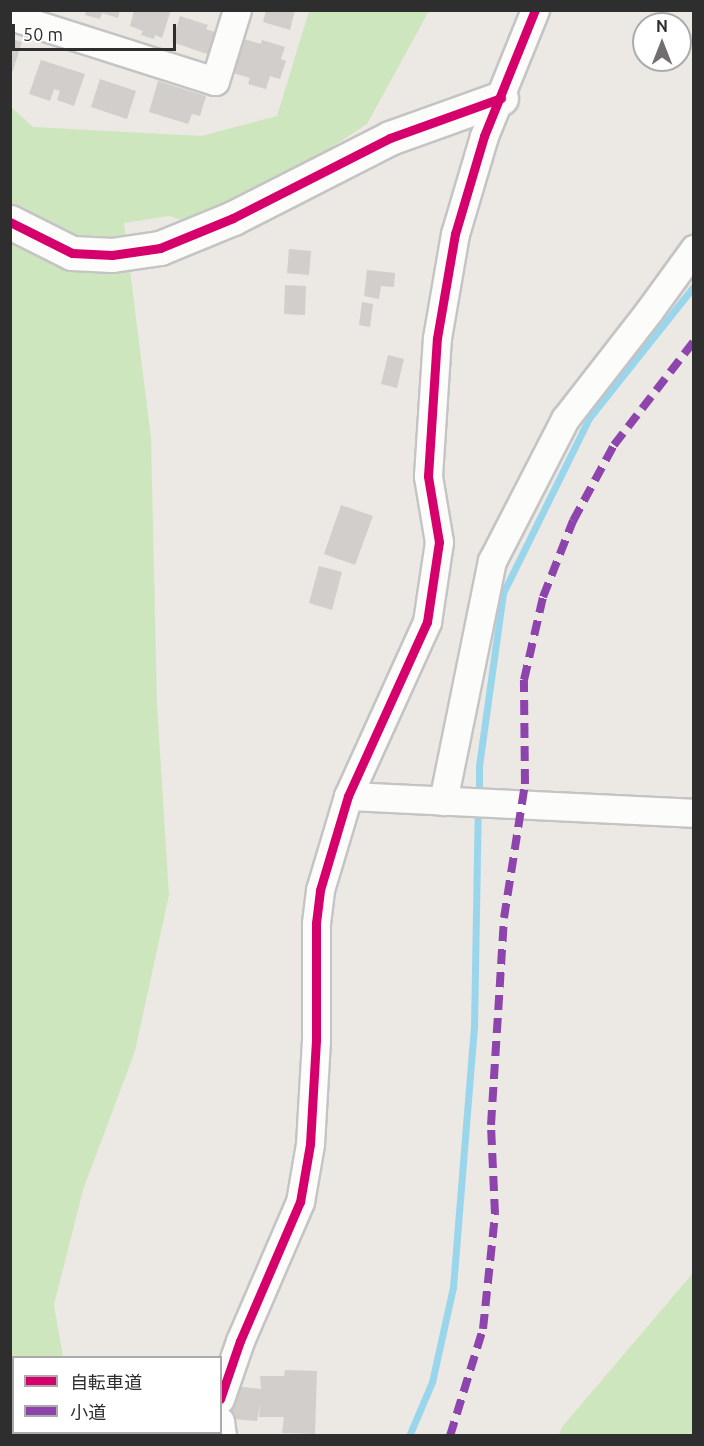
<!DOCTYPE html>
<meta charset="utf-8">
<style>
body{margin:0}
#map{position:relative;width:704px;height:1446px;overflow:hidden;background:#ece8e4;font-family:Ubuntu,"Noto Sans JP",sans-serif}
div>[style]{position:absolute}
[style*='--x']{left:calc(var(--x)*1px);top:calc(var(--y)*1px);width:calc(var(--w)*1px);rotate:calc(var(--a)*1deg)}
.green>*{inset:0;background:#cee6be}
.stream>*{height:7px;margin:-3.5px;padding:0 3.5px;transform-origin:3.5px;border-radius:3.5px;background:#99d6ec}
.building>*{inset:0;background:#d1cecb}
.roads{filter:drop-shadow(2px 0 #c5c4c5) drop-shadow(-2px 0 #c5c4c5) drop-shadow(0 2px #c5c4c5) drop-shadow(0 -2px #c5c4c5)}
.street>*{height:27px;margin:-13.5px;padding:0 13.5px;transform-origin:13.5px;border-radius:13.5px;background:#fcfcfb}
.secondary>*{height:33px;margin:-16.5px;padding:0 16.5px;transform-origin:16.5px;border-radius:16.5px;background:#fcfcfb}
.quiet>*{height:8px;margin-top:-4px;transform-origin:0;background:repeating-linear-gradient(90deg,#8e44ad 0 15px,transparent 0 23px)}
.cycleway>*{height:9px;margin:-4.5px;padding:0 4.5px;transform-origin:4.5px;border-radius:4.5px;background:#d6006c}
span{translate:-50% -50%;white-space:nowrap;text-align:center;line-height:1.15;-webkit-text-stroke:5px #fff;paint-order:stroke}
.frame{position:absolute;inset:0;border:12px solid #2e2e2e;pointer-events:none}
.legend{position:absolute;left:12px;top:1356px;width:210px;height:78px;box-sizing:border-box;background:#fff;border:2px solid #ababab;margin:0;padding:8px 10px;list-style:none;font-size:18px;color:#2e2e2e}
.legend li{display:flex;align-items:center;gap:12px;height:30px}
.legend b{width:30px;border:2px solid #ababab}
.north{position:absolute;left:632px;top:12px;width:60px;height:60px;box-sizing:border-box;background:#fff;border:2px solid #ababab;border-radius:50%;rotate:0deg;font-size:16px;font-weight:700;line-height:24px;text-align:center;color:#2e2e2e}
.north::after{content:'';display:block;margin:auto;width:21px;height:27px;background:#706f6e;clip-path:polygon(50% 0,100% 100%,50% 72%,0 100%)}
.scale{position:absolute;left:12px;top:24px;width:164px;height:27px;box-sizing:border-box;border:3px solid #2e2e2e;border-top:0;padding-left:8px;font-size:18px;line-height:21px;white-space:nowrap;color:#2e2e2e;-webkit-text-stroke:4px #fff;paint-order:stroke}
</style>
<div id="map">
<div class="green">
<i style="clip-path:polygon(309px 11px,429px 11px,367px 124px,289px 175px,192px 223px,169px 216px,124px 223px,151px 438px,157px 704px,169px 895px,135px 1051px,83px 1190px,54px 1305px,63px 1357px,14px 1358px,14px 1432px,81px 1432px,82px 1435px,11px 1435px,10px 106px,33px 127px,201px 136px,277px 116px)"></i>
<i style="clip-path:polygon(693px 1273px,693px 1435px,559px 1435px,562px 1427px)"></i>
</div>
<div class="stream">
<i style="--x:479;--y:796;--w:30;--a:-90"></i>
<i style="--x:479;--y:766;--w:175;--a:-82.1"></i>
<i style="--x:503;--y:593;--w:195;--a:-63.8"></i>
<i style="--x:589;--y:418;--w:169;--a:-51.5"></i>
<i style="--x:409;--y:1436;--w:59;--a:-66.9"></i>
<i style="--x:432;--y:1382;--w:97;--a:-77.5"></i>
<i style="--x:453;--y:1287;--w:261;--a:-85.4"></i>
<i style="--x:474;--y:1027;--w:220;--a:-89"></i>
</div>
<div class="building">
<i style="clip-path:polygon(86px 10px,120px 10px,118px 18px,102px 13px,100px 19px,85px 15px)"></i>
<i style="clip-path:polygon(134px 10px,171px 10px,162px 38px,155px 35px,154px 39px,141px 35px,143px 31px,130px 26px)"></i>
<i style="clip-path:polygon(266px 10px,295px 10px,290px 30px,263px 22px)"></i>
<i style="clip-path:polygon(180px 16px,208px 25px,206px 29px,218px 33px,210px 55px,172px 42px)"></i>
<i style="clip-path:polygon(10px 38px,22px 42px,11px 76px,10px 76px)"></i>
<i style="clip-path:polygon(244px 39px,261px 44px,262px 40px,285px 47px,281px 59px,286px 61px,280px 79px,270px 76px,266px 89px,248px 84px,250px 78px,233px 73px)"></i>
<i style="clip-path:polygon(41px 60px,85px 74px,74px 106px,57px 100px,60px 91px,54px 89px,50px 101px,29px 94px)"></i>
<i style="clip-path:polygon(100px 79px,136px 91px,127px 119px,91px 107px)"></i>
<i style="clip-path:polygon(158px 81px,206px 96px,200px 116px,192px 114px,188px 124px,149px 112px)"></i>
<i style="clip-path:polygon(289px 249px,311px 251px,309px 275px,287px 273px)"></i>
<i style="clip-path:polygon(367px 270px,395px 273px,394px 287px,381px 286px,379px 299px,364px 296px)"></i>
<i style="clip-path:polygon(285px 285px,306px 286px,305px 315px,284px 314px)"></i>
<i style="clip-path:polygon(362px 302px,373px 304px,370px 327px,359px 325px)"></i>
<i style="clip-path:polygon(388px 355px,404px 359px,397px 388px,381px 384px)"></i>
<i style="clip-path:polygon(341px 505px,373px 516px,355px 565px,324px 554px)"></i>
<i style="clip-path:polygon(319px 566px,342px 572px,332px 610px,309px 603px)"></i>
<i style="clip-path:polygon(285px 1370px,317px 1371px,315px 1434px,282px 1433px,284px 1417px,259px 1417px,260px 1403px,257px 1421px,223px 1418px,227px 1385px,261px 1389px,260px 1376px,284px 1376px)"></i>
</div>
<div class="roads">
<div class="street">
<i style="--x:10;--y:16;--w:215;--a:17.6"></i>
<i style="--x:215;--y:81;--w:74;--a:-72.8"></i>
<i style="--x:348;--y:796;--w:346;--a:2.8"></i>
<i style="--x:443;--y:801;--w:245;--a:-78.5"></i>
<i style="--x:492;--y:561;--w:160;--a:-62.8"></i>
<i style="--x:565;--y:419;--w:137;--a:-52.1"></i>
<i style="--x:649;--y:311;--w:77;--a:-54"></i>
<i style="--x:220;--y:1399;--w:61;--a:-71"></i>
<i style="--x:240;--y:1341;--w:151;--a:-66.7"></i>
<i style="--x:300;--y:1202;--w:59;--a:-80.2"></i>
<i style="--x:310;--y:1144;--w:104;--a:-86.7"></i>
<i style="--x:316;--y:1040;--w:117;--a:-90"></i>
<i style="--x:316;--y:923;--w:33;--a:-83"></i>
<i style="--x:320;--y:890;--w:98;--a:-73.4"></i>
<i style="--x:348;--y:796;--w:191;--a:-65.6"></i>
<i style="--x:427;--y:622;--w:81;--a:-81.5"></i>
<i style="--x:439;--y:542;--w:67;--a:-99.5"></i>
<i style="--x:428;--y:476;--w:138;--a:-86.3"></i>
<i style="--x:437;--y:338;--w:106;--a:-80.2"></i>
<i style="--x:455;--y:234;--w:102;--a:-73.5"></i>
<i style="--x:484;--y:136;--w:136;--a:-68"></i>
<i style="--x:220;--y:1421;--w:15;--a:82"></i>
</div>
<div class="secondary">
<i style="--x:10;--y:222;--w:69;--a:26.6"></i>
<i style="--x:72;--y:253;--w:40;--a:2.9"></i>
<i style="--x:112;--y:255;--w:49;--a:-8.3"></i>
<i style="--x:160;--y:248;--w:79;--a:-22.3"></i>
<i style="--x:233;--y:218;--w:176;--a:-27"></i>
<i style="--x:390;--y:138;--w:118;--a:-19.8"></i>
</div>
</div>
<div class="quiet">
<i style="--x:450;--y:1436;--w:112;--a:-72.9"></i>
<i style="--x:483;--y:1329;--w:116;--a:-84"></i>
<i style="--x:495;--y:1214;--w:89;--a:-92.6"></i>
<i style="--x:491;--y:1125;--w:207;--a:-86.4"></i>
<i style="--x:504;--y:918;--w:136;--a:-81.1"></i>
<i style="--x:525;--y:784;--w:104;--a:-90.6"></i>
<i style="--x:524;--y:680;--w:85;--a:-77.1"></i>
<i style="--x:543;--y:597;--w:82;--a:-68.5"></i>
<i style="--x:573;--y:521;--w:86;--a:-61.7"></i>
<i style="--x:614;--y:445;--w:131;--a:-52.4"></i>
</div>
<div class="cycleway">
<i style="--x:10;--y:222;--w:69;--a:26.6"></i>
<i style="--x:72;--y:253;--w:40;--a:2.9"></i>
<i style="--x:112;--y:255;--w:49;--a:-8.3"></i>
<i style="--x:160;--y:248;--w:79;--a:-22.3"></i>
<i style="--x:233;--y:218;--w:176;--a:-27"></i>
<i style="--x:390;--y:138;--w:118;--a:-19.8"></i>
<i style="--x:220;--y:1399;--w:61;--a:-71"></i>
<i style="--x:240;--y:1341;--w:151;--a:-66.7"></i>
<i style="--x:300;--y:1202;--w:59;--a:-80.2"></i>
<i style="--x:310;--y:1144;--w:104;--a:-86.7"></i>
<i style="--x:316;--y:1040;--w:117;--a:-90"></i>
<i style="--x:316;--y:923;--w:33;--a:-83"></i>
<i style="--x:320;--y:890;--w:98;--a:-73.4"></i>
<i style="--x:348;--y:796;--w:191;--a:-65.6"></i>
<i style="--x:427;--y:622;--w:81;--a:-81.5"></i>
<i style="--x:439;--y:542;--w:67;--a:-99.5"></i>
<i style="--x:428;--y:476;--w:138;--a:-86.3"></i>
<i style="--x:437;--y:338;--w:106;--a:-80.2"></i>
<i style="--x:455;--y:234;--w:102;--a:-73.5"></i>
<i style="--x:484;--y:136;--w:136;--a:-68"></i>
</div>
<div class="frame"></div>
<ul class="legend">
<li><b style="height:8px;background:#d6006c"></b>自転車道</li>
<li><b style="height:8px;background:#8e44ad"></b>小道</li>
</ul>
<div class="north">N</div>
<div class="scale">50 m</div>
</div>
